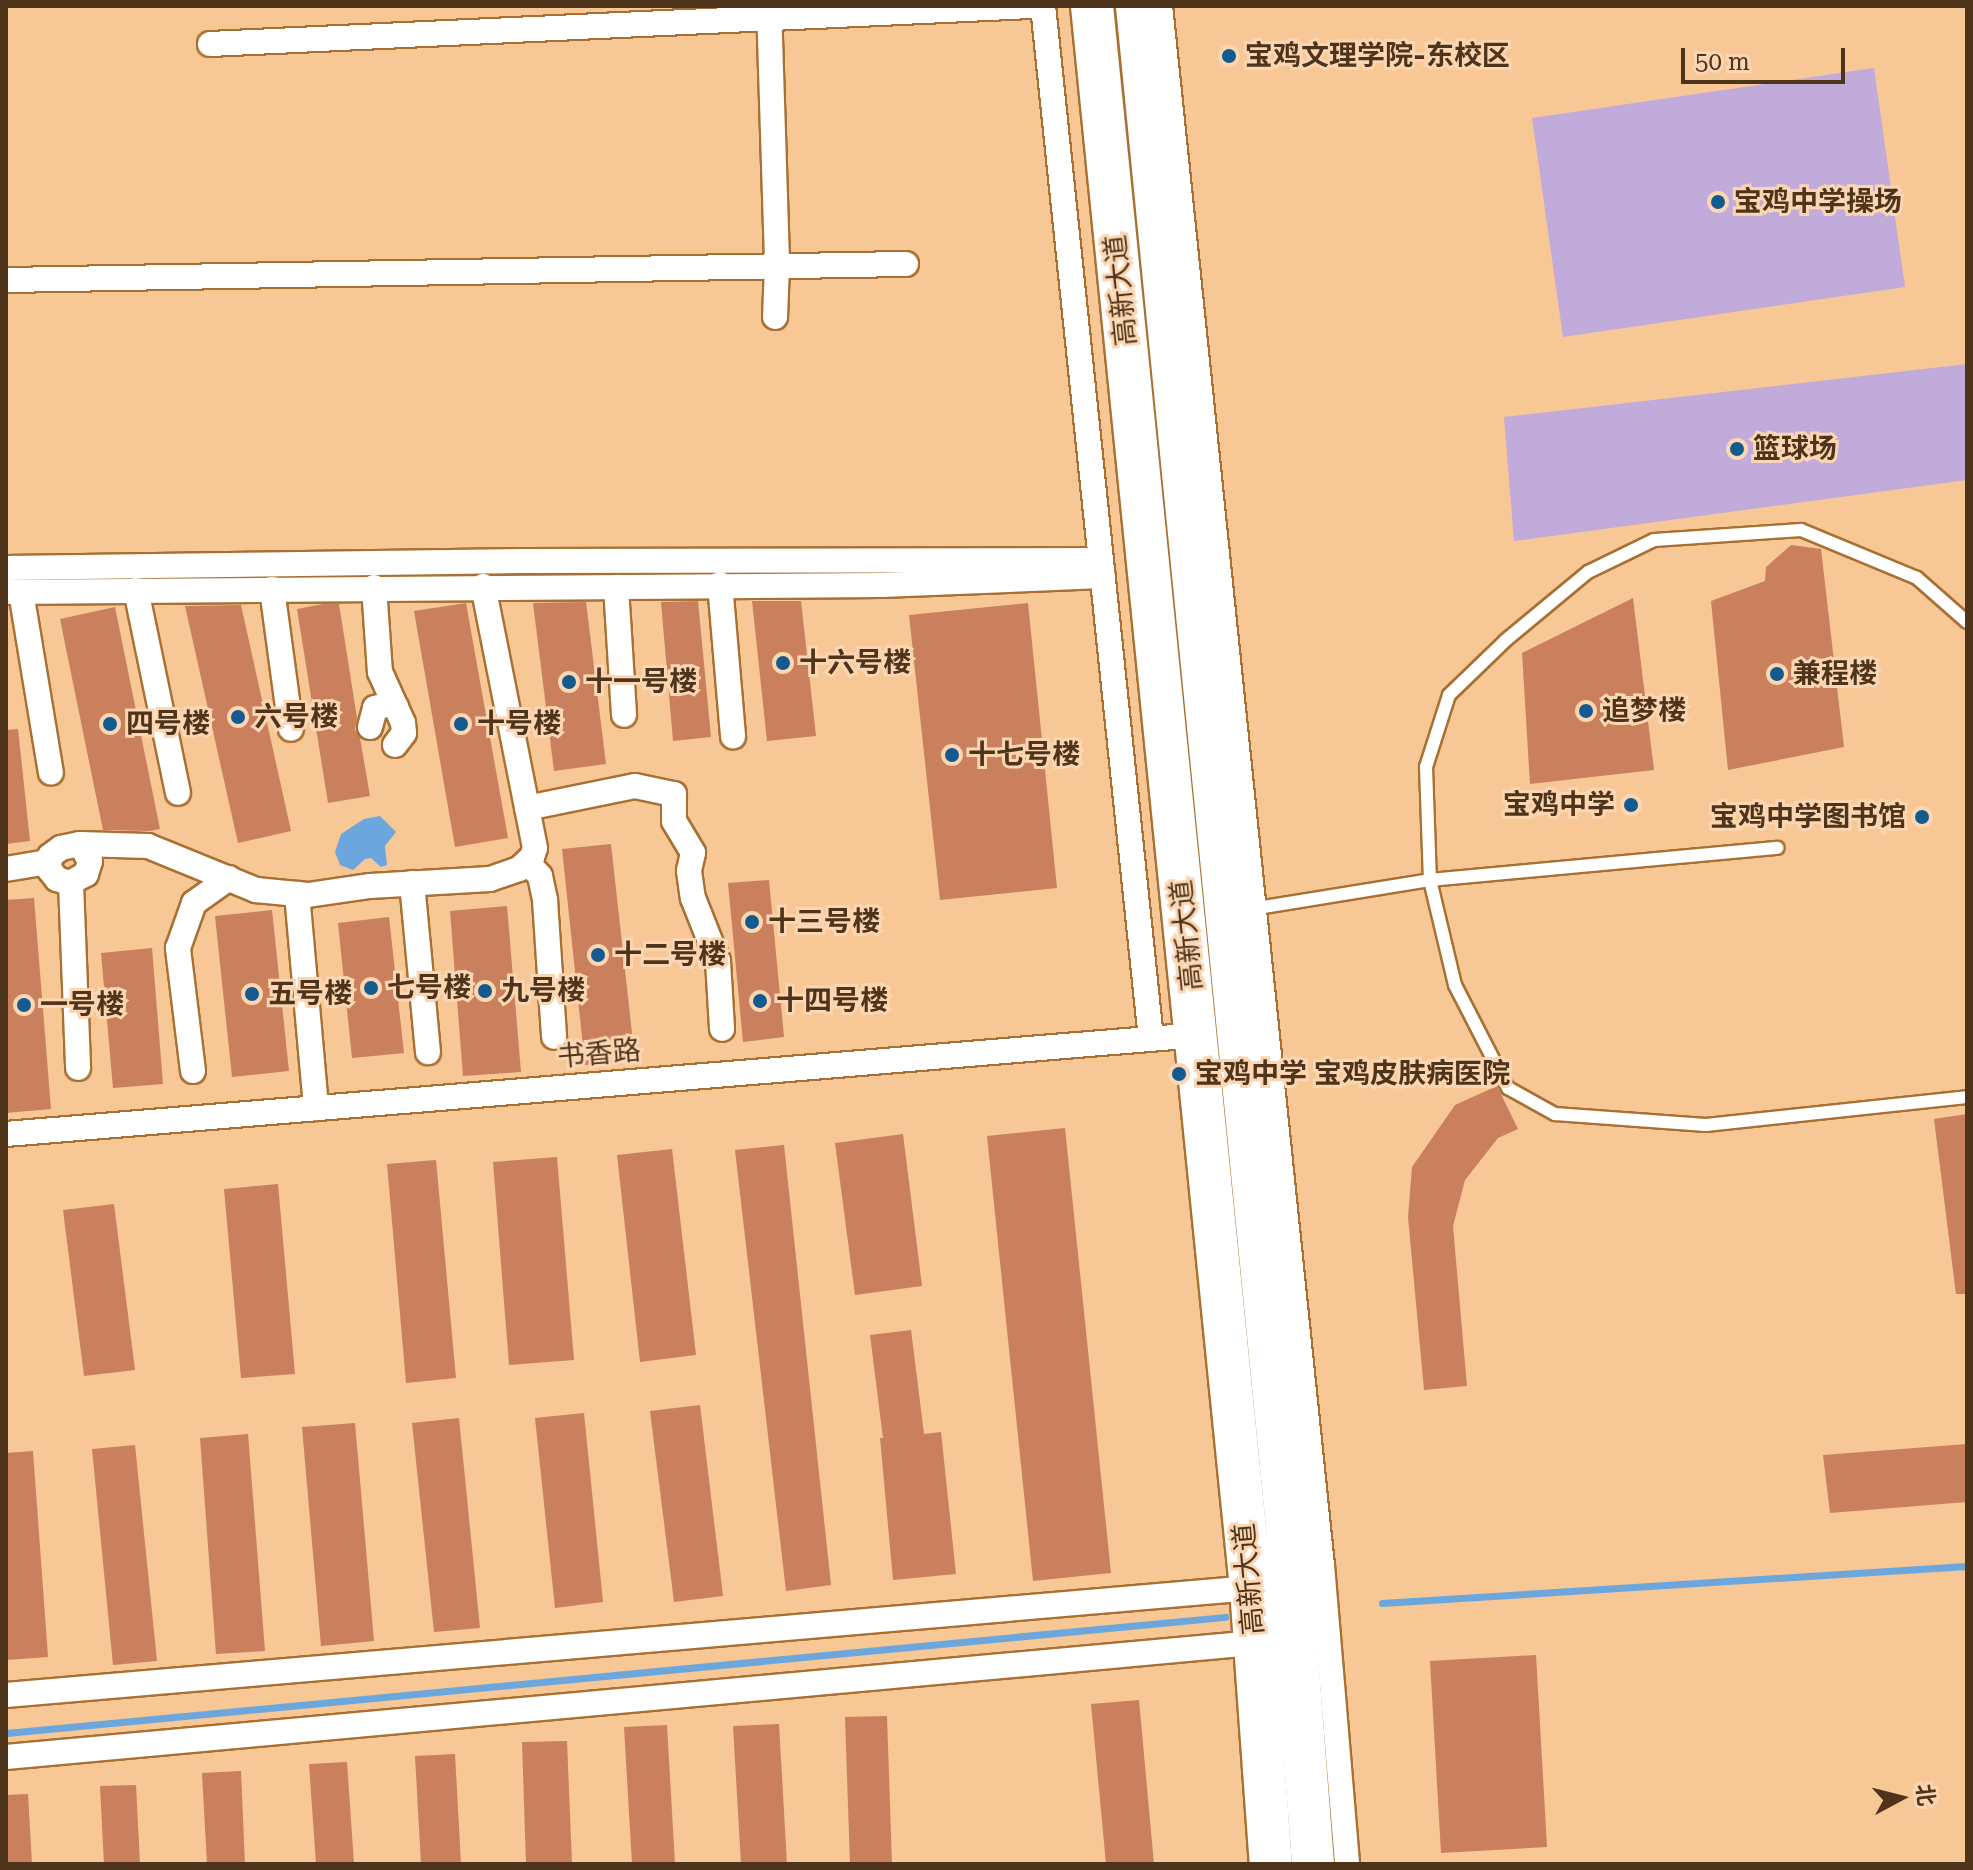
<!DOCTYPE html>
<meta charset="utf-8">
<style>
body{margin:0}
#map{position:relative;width:1973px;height:1870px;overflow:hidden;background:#f7c796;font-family:"Roboto Serif","Noto Sans SC",serif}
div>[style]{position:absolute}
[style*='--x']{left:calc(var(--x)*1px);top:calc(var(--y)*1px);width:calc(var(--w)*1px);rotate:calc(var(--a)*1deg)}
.green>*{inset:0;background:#c1abdb}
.water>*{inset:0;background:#6ba7dc}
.stream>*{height:7px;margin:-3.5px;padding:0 3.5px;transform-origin:3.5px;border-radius:3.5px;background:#6ba7dc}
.building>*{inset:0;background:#ca805c}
.roads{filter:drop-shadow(2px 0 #a87032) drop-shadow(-2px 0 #a87032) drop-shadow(0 2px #a87032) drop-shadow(0 -2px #a87032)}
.lane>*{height:12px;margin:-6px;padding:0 6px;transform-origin:6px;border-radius:6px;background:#fff}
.street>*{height:24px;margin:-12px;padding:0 12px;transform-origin:12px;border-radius:12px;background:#fff}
.highway>*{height:42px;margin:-21px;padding:0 21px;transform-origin:21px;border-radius:21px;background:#fff}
.dots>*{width:22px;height:22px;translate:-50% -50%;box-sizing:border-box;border:4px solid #fcd6b2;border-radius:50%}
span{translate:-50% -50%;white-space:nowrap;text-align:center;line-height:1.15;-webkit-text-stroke:6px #fcd6b2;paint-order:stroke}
.poi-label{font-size:28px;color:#4d341b;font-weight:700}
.left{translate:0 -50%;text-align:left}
.right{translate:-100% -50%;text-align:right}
.street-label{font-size:28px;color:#4d341b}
.frame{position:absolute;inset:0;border:8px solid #4d341b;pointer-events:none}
.north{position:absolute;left:1861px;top:1758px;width:80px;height:80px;-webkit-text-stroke:6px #fcd6b2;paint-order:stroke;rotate:83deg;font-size:22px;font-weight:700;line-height:32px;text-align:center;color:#4d341b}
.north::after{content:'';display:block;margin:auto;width:28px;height:36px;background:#4d341b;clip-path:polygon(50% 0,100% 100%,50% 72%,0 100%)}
.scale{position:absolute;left:1681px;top:48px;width:164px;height:36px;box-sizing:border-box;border:4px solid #4d341b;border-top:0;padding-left:10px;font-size:24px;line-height:28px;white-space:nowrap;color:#4d341b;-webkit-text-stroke:6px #fcd6b2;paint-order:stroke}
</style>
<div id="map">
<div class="green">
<i style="clip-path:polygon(1874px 68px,1905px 287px,1563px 337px,1532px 118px)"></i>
<i style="clip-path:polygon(1967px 364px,1967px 480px,1514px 541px,1504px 417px)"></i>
</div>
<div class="water">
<i style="clip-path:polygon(380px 816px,396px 832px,385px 846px,387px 865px,381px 867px,371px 858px,365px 859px,353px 870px,340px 865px,335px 852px,341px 834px,364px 819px)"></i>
</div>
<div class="stream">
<i style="--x:1382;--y:1603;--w:586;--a:-3.62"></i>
<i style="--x:6;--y:1733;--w:1225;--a:-5.44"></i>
</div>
<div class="building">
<i style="clip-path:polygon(1791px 545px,1821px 549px,1844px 747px,1728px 770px,1711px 601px,1765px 581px,1766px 567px)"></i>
<i style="clip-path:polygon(1633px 598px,1654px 770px,1530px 784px,1522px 653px)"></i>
<i style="clip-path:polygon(698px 601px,711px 737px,673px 741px,661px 602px)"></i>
<i style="clip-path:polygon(752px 601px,801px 601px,816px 736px,767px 741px)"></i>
<i style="clip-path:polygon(586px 602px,606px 764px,554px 771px,533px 603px)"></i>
<i style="clip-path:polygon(466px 603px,508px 838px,455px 847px,414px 611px)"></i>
<i style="clip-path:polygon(1028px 603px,1057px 888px,940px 900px,909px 615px)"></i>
<i style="clip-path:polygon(323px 604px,339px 604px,357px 718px,355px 730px,360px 738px,370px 796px,328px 803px,297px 609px)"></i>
<i style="clip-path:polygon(241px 605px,291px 831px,238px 843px,185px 606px)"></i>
<i style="clip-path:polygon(115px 607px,160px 829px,150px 831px,103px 830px,60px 619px)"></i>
<i style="clip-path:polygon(18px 729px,30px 841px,6px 844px,6px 730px)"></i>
<i style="clip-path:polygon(611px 844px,635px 1060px,585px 1065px,562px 849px)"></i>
<i style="clip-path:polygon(769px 880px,784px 1037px,743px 1042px,728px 883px)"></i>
<i style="clip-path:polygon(34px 898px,51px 1109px,6px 1113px,6px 900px)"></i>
<i style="clip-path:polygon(507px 906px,521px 1072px,463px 1076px,450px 911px)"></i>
<i style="clip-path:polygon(272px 910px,289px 1071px,232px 1077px,215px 916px)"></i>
<i style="clip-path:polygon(389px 917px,404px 1053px,352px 1058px,338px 923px)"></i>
<i style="clip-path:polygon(152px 948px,163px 1084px,113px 1088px,101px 953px)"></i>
<i style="clip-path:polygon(1497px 1086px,1518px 1129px,1498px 1138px,1465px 1180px,1453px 1226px,1467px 1386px,1424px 1390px,1408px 1217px,1412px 1167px,1455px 1105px)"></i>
<i style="clip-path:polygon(1967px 1114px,1967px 1294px,1956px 1294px,1934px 1119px)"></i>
<i style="clip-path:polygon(1065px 1128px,1111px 1573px,1033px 1581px,987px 1136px)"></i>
<i style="clip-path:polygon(903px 1134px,922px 1286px,855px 1295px,835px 1143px)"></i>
<i style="clip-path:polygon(784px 1145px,831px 1585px,786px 1591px,735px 1150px)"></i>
<i style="clip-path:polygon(672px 1149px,696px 1355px,640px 1362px,617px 1155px)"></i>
<i style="clip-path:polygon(557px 1157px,574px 1360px,509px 1365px,493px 1162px)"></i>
<i style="clip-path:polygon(436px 1160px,456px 1378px,406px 1383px,387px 1164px)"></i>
<i style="clip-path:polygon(278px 1184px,295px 1374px,241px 1378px,224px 1189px)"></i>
<i style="clip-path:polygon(114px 1204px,135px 1370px,84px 1376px,63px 1210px)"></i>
<i style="clip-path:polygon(911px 1330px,924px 1434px,941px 1432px,956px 1574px,893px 1580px,880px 1438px,883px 1438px,870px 1335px)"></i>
<i style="clip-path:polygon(700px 1405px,723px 1596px,674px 1602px,650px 1411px)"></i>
<i style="clip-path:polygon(584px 1413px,603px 1602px,555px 1608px,535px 1418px)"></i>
<i style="clip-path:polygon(459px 1418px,480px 1628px,434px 1632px,412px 1423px)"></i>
<i style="clip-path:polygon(355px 1423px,374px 1641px,321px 1646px,302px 1427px)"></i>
<i style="clip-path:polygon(248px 1434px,265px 1651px,216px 1654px,200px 1438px)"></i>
<i style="clip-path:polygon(1967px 1444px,1967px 1502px,1830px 1513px,1823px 1455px)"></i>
<i style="clip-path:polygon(135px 1445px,157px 1661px,113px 1665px,92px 1449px)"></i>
<i style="clip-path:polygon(33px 1451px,48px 1657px,6px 1660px,6px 1453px)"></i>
<i style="clip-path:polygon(1536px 1655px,1547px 1847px,1441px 1853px,1430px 1661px)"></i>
<i style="clip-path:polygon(1139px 1700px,1154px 1864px,1106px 1864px,1091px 1704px)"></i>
<i style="clip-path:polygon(887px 1716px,892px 1864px,850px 1864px,845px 1717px)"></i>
<i style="clip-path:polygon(779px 1724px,787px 1864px,741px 1864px,733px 1726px)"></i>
<i style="clip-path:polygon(667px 1725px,675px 1864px,632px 1864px,624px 1727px)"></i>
<i style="clip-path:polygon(567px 1741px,572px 1864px,526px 1864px,522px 1742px)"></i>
<i style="clip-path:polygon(455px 1754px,461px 1864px,421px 1864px,415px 1756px)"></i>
<i style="clip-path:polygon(347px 1762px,354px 1864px,316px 1864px,309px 1764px)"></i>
<i style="clip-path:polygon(241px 1771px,245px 1864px,207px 1864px,202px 1773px)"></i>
<i style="clip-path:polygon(136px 1785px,140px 1864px,104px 1864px,100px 1786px)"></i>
<i style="clip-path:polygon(28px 1794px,32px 1864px,6px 1864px,6px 1795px)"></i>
</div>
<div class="roads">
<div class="lane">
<i style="--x:1967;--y:622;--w:67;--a:-138.7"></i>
<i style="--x:1917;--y:578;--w:126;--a:-157.5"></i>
<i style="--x:1801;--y:530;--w:147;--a:176.1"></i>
<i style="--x:1654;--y:540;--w:73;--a:154.1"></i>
<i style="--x:1588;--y:572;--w:108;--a:140.3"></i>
<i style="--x:1505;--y:641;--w:78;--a:136"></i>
<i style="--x:1449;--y:695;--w:76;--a:107.7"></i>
<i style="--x:1426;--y:767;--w:113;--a:88"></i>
<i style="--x:1430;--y:880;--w:108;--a:76.6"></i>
<i style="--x:1455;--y:985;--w:116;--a:62.8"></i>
<i style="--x:1508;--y:1088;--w:54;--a:29"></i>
<i style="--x:1555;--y:1114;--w:151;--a:4.2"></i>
<i style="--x:1706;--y:1125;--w:262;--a:-6.1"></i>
<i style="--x:1251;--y:909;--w:181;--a:-9.2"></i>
<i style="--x:1430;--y:880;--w:349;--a:-5.3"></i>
</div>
<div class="street">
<i style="--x:769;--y:6;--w:260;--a:88.2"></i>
<i style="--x:777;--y:266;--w:51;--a:92.2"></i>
<i style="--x:1043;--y:6;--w:1038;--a:84.03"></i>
<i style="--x:1160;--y:6;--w:1567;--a:84.07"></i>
<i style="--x:1322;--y:1565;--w:300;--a:85.2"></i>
<i style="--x:210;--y:44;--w:822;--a:-2.65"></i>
<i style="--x:6;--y:280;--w:900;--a:-1.02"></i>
<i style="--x:6;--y:568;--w:515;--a:-0.78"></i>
<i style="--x:521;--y:561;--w:580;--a:-0.1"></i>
<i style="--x:720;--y:584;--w:153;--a:85.1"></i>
<i style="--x:374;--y:587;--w:85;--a:86"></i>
<i style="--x:380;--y:672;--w:56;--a:65.7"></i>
<i style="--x:403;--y:723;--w:10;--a:84"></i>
<i style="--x:404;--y:733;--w:15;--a:127"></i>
<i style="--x:616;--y:587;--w:128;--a:86.4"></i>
<i style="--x:272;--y:589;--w:141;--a:82.3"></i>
<i style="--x:136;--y:590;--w:207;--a:78.3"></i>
<i style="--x:6;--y:592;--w:876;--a:-0.46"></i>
<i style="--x:882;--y:585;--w:221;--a:-2.3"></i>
<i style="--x:21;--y:592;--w:183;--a:80.6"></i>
<i style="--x:370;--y:727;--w:20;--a:-75"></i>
<i style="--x:375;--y:708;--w:16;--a:-15"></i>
<i style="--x:390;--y:704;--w:7;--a:27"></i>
<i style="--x:527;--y:808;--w:110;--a:-11.5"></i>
<i style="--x:635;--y:786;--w:40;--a:12"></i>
<i style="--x:674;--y:794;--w:27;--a:90"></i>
<i style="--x:674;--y:821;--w:37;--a:59"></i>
<i style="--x:693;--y:853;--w:18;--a:103"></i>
<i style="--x:689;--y:871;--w:27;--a:82"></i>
<i style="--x:693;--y:898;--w:68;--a:68.4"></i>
<i style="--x:718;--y:961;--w:68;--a:86.6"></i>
<i style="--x:80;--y:844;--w:20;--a:60"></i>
<i style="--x:90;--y:861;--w:14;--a:107"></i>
<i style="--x:86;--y:874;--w:18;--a:151"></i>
<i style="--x:70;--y:883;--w:14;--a:-163"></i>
<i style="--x:57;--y:879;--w:13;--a:-129"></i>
<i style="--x:49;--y:869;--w:13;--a:-86"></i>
<i style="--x:50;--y:856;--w:14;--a:-36"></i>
<i style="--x:61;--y:848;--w:19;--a:-12"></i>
<i style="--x:80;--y:844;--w:68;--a:1.7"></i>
<i style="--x:148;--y:846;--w:117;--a:22.2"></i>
<i style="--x:256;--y:890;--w:52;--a:5.5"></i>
<i style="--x:308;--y:895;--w:63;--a:-8.3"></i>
<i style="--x:370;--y:886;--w:120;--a:-3.3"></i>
<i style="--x:490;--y:879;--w:31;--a:-19"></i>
<i style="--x:519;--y:869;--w:18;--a:-43"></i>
<i style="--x:532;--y:857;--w:9;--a:-72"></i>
<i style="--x:535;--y:848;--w:267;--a:-101.2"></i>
<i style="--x:527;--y:862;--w:19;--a:47"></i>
<i style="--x:540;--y:876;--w:25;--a:78"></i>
<i style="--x:545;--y:900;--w:137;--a:86.2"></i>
<i style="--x:6;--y:869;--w:43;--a:-9.5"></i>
<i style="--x:71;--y:883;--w:185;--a:87.8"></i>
<i style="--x:412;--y:883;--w:170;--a:84.6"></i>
<i style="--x:297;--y:894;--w:215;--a:84.9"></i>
<i style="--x:193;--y:1071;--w:124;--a:-97"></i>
<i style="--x:178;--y:948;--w:48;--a:-70.4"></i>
<i style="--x:194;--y:903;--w:43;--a:-35.5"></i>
<i style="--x:6;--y:1134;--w:1195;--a:-4.75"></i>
<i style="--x:6;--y:1695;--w:1250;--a:-4.91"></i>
<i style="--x:6;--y:1757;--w:1254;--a:-5.22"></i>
</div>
<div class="highway">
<i style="--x:1092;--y:6;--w:1590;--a:84.26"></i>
<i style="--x:1251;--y:1588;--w:277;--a:85.9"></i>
<i style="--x:1137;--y:6;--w:1540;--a:84.37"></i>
<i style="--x:1288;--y:1539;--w:326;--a:85.6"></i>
</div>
</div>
<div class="dots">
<i style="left:1229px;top:56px;background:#135b8f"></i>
<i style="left:1718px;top:202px;background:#135b8f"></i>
<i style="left:1737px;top:449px;background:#135b8f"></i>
<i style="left:783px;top:663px;background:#135b8f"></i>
<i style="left:1777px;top:674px;background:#135b8f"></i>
<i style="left:569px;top:682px;background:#135b8f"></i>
<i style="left:1586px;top:711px;background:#135b8f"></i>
<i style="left:238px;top:717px;background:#135b8f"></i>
<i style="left:110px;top:724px;background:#135b8f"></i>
<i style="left:461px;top:724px;background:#135b8f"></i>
<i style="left:952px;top:755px;background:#135b8f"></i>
<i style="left:1631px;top:805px;background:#135b8f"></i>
<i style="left:1922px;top:817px;background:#135b8f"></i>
<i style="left:752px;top:922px;background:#135b8f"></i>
<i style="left:598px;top:955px;background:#135b8f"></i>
<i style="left:371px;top:988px;background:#135b8f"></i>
<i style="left:485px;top:991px;background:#135b8f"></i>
<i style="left:252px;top:994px;background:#135b8f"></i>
<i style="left:760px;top:1001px;background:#135b8f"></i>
<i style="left:24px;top:1005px;background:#135b8f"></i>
<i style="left:1179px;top:1074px;background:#135b8f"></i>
</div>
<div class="poi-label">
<span class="left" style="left:1245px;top:56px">宝鸡文理学院-东校区</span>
<span class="left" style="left:1734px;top:202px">宝鸡中学操场</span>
<span class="left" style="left:1753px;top:449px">篮球场</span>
<span class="left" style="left:799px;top:663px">十六号楼</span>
<span class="left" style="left:1793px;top:674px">兼程楼</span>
<span class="left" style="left:585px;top:682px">十一号楼</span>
<span class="left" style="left:1602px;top:711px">追梦楼</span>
<span class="left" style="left:254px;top:717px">六号楼</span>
<span class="left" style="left:126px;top:724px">四号楼</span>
<span class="left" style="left:477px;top:724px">十号楼</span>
<span class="left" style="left:968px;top:755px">十七号楼</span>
<span class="right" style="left:1615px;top:805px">宝鸡中学</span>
<span class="right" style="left:1906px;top:817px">宝鸡中学图书馆</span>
<span class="left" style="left:768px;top:922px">十三号楼</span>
<span class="left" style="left:614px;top:955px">十二号楼</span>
<span class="left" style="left:387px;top:988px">七号楼</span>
<span class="left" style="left:501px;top:991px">九号楼</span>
<span class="left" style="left:268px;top:994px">五号楼</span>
<span class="left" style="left:776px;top:1001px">十四号楼</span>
<span class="left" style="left:40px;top:1005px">一号楼</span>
<span class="left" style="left:1195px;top:1074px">宝鸡中学 宝鸡皮肤病医院</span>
</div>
<div class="street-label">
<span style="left:1121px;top:290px;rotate:-96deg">高新大道</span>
<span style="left:1187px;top:935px;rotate:-96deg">高新大道</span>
<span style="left:599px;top:1054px;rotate:-5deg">书香路</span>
<span style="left:1249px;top:1579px;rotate:-95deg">高新大道</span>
</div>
<div class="frame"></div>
<div class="north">北</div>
<div class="scale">50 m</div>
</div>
